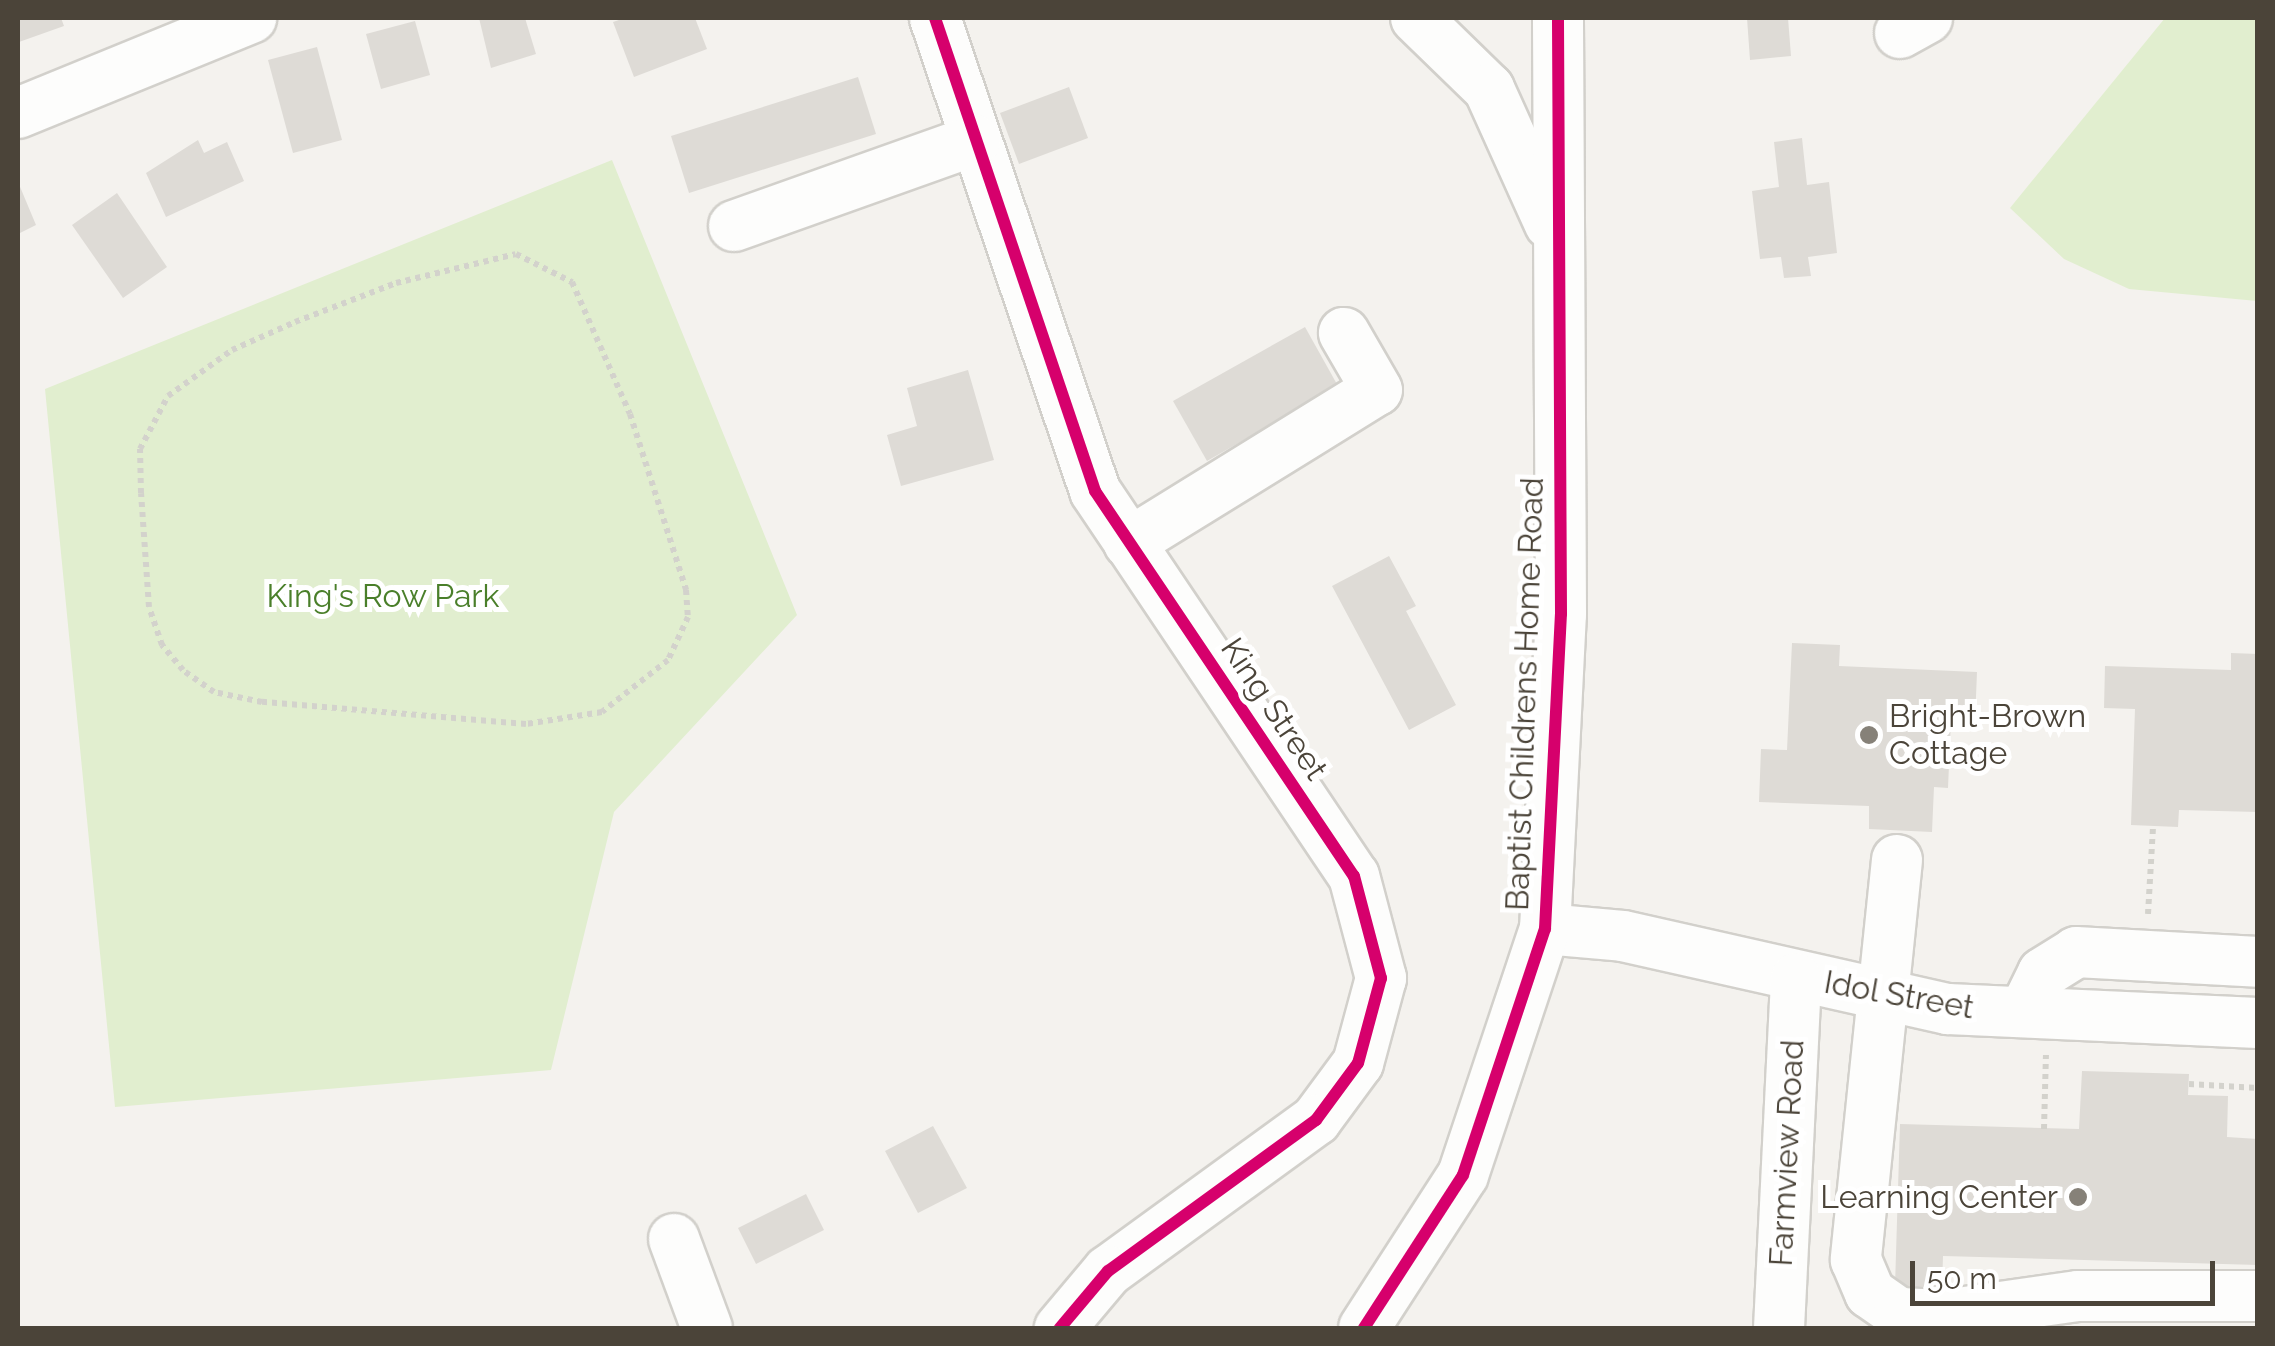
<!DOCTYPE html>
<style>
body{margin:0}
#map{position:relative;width:2275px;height:1346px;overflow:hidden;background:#f4f2ee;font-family:Raleway,sans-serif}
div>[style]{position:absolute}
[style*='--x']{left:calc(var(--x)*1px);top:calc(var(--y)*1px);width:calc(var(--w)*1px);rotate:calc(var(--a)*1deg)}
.green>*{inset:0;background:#e1eecf}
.building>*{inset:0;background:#dedbd6}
.path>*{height:6px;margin-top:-3px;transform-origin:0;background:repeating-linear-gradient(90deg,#d3d2cc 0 5px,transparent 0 10px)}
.roads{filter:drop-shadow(2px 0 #d2d0cb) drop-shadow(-2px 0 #d2d0cb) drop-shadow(0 2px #d2d0cb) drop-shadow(0 -2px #d2d0cb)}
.minor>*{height:50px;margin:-25px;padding:0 25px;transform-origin:25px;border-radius:25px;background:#fdfdfc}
.cycleway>*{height:12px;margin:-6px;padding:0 6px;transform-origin:6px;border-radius:6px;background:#d6006c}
.dots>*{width:28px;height:28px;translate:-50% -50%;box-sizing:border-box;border:5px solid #fff;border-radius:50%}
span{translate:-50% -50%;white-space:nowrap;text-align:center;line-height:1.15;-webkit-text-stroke:10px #fff;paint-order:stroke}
.park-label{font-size:32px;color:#4a7f2a}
.street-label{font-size:32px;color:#4b4439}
.poi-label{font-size:32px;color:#4b4439}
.left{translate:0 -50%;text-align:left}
.right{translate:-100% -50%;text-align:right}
.frame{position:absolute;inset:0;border:20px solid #4b4439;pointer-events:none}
.scale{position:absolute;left:1910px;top:1261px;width:305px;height:45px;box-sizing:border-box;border:5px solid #4b4439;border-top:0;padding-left:12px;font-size:30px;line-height:35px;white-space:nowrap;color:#4b4439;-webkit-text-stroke:8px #fff;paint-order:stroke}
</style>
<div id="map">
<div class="green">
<i style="clip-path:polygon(2165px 18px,2257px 18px,2257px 301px,2129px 289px,2064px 259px,2010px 208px)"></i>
<i style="clip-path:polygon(612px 160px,797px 615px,614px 812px,551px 1070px,115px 1107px,45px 389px)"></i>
</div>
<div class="building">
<i style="clip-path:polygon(18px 18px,61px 18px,64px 26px,19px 42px)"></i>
<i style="clip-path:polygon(479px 18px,525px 18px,536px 54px,491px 68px)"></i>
<i style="clip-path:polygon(625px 18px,695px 18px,707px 49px,634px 77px,613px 22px)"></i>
<i style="clip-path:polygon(1747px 18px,1788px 18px,1791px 56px,1750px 60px)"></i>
<i style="clip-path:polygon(415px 21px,430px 75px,381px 89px,366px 34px)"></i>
<i style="clip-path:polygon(317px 47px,342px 140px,293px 153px,268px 60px)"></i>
<i style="clip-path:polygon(858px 77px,876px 134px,689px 193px,671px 136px)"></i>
<i style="clip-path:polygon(1069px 87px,1088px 138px,1019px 164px,1000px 113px)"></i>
<i style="clip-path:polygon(1802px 138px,1807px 185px,1829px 182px,1837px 253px,1808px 257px,1811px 276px,1784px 278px,1781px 257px,1760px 259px,1752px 191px,1779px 187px,1774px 142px)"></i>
<i style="clip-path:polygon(198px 140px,204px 153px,227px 142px,244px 181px,166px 217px,146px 173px)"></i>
<i style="clip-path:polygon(18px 182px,36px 225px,18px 234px)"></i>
<i style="clip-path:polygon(117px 193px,167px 267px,123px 298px,72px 225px)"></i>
<i style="clip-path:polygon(1305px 327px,1338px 386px,1207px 461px,1173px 401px)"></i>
<i style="clip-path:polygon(968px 370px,994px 460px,901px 486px,887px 435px,917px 426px,907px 388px)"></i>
<i style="clip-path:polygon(1389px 556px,1416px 606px,1406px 611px,1456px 705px,1409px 730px,1332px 586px)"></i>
<i style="clip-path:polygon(1792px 643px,1840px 645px,1839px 666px,1977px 672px,1975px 721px,1951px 720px,1948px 788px,1934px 787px,1932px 832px,1869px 829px,1869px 806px,1759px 802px,1761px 749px,1787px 750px)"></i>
<i style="clip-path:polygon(2231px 653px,2258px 654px,2258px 812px,2179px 810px,2178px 827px,2131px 825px,2135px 709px,2104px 708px,2105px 666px,2231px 670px)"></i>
<i style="clip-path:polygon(2082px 1071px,2189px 1074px,2188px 1095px,2228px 1096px,2227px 1137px,2258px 1139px,2258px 1265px,1943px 1256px,1942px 1288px,1895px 1286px,1900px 1124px,2079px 1129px)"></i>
<i style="clip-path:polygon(933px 1126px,967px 1188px,918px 1213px,885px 1151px)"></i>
<i style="clip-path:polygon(806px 1194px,824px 1230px,756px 1264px,738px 1228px)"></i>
</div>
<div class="path">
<i style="--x:516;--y:254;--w:63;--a:26.6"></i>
<i style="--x:572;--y:282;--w:144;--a:66.3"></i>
<i style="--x:630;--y:414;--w:185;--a:72.3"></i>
<i style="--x:686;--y:590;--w:27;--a:86"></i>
<i style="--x:688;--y:617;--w:47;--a:114.9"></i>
<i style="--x:668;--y:660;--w:84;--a:141.8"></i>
<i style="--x:602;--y:712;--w:77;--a:171"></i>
<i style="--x:526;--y:724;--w:265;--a:-175.2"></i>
<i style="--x:262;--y:702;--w:49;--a:-168.2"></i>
<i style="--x:214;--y:692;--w:38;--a:-145"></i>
<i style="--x:183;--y:670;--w:33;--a:-130"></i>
<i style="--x:162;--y:645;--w:40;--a:-108.9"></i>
<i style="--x:149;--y:607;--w:114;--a:-94"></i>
<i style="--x:141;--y:493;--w:44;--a:-91.3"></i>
<i style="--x:140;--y:449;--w:60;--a:-62.2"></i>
<i style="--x:168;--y:396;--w:79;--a:-35.7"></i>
<i style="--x:232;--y:350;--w:69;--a:-24"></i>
<i style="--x:295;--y:322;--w:108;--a:-21.1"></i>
<i style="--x:396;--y:283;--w:123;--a:-13.6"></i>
<i style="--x:2148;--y:914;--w:88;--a:-86.7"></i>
<i style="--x:2189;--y:1084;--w:69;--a:3.3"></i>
<i style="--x:2044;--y:1129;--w:74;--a:-88.5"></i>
</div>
<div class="roads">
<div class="minor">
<i style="--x:935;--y:18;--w:499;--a:71.3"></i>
<i style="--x:1095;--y:491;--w:464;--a:56.1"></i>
<i style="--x:1354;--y:876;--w:106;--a:75.2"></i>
<i style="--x:1381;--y:978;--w:88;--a:105.1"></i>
<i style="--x:1358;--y:1063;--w:71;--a:126.4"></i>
<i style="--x:1316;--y:1120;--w:257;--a:144"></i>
<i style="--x:1108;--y:1271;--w:75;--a:130.1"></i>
<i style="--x:1416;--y:18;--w:102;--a:44.2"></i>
<i style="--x:1489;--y:89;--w:148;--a:65.7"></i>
<i style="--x:1900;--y:33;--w:31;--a:-29"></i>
<i style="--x:18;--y:113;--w:252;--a:-22.2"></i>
<i style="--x:734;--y:226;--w:256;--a:-19.6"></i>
<i style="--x:1129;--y:543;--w:291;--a:-31.7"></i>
<i style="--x:1377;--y:390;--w:66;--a:-120.1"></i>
<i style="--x:1897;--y:860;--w:402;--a:95.9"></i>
<i style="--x:1856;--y:1260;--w:36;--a:67"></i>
<i style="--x:1870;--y:1293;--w:35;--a:35"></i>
<i style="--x:1899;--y:1313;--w:45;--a:2.5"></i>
<i style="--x:1944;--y:1315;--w:135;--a:-8.1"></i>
<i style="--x:2078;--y:1296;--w:180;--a:0"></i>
<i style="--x:1545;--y:929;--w:78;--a:5.1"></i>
<i style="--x:1623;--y:936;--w:333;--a:12.7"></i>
<i style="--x:1948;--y:1009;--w:310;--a:2.6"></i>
<i style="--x:2024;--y:1012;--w:43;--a:-64"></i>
<i style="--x:2043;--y:973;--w:39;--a:-32"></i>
<i style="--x:2076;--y:952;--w:182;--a:3.1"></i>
<i style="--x:674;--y:1239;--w:95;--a:69.7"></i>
<i style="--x:1364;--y:1328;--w:182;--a:-57.1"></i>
<i style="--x:1463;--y:1175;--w:259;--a:-71.6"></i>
<i style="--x:1545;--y:929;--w:315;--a:-87.1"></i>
<i style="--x:1561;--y:614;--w:596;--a:-90.29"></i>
<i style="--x:1779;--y:1328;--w:350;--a:-87.2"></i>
</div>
</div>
<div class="cycleway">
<i style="--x:935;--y:18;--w:499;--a:71.3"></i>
<i style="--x:1095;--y:491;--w:464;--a:56.1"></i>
<i style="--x:1354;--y:876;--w:106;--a:75.2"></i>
<i style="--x:1381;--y:978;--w:88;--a:105.1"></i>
<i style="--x:1358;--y:1063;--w:71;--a:126.4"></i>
<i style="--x:1316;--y:1120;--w:257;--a:144"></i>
<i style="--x:1108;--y:1271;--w:75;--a:130.1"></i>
<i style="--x:1364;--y:1328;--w:182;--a:-57.1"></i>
<i style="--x:1463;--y:1175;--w:259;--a:-71.6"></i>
<i style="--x:1545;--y:929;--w:315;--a:-87.1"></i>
<i style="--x:1561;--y:614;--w:596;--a:-90.29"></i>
</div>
<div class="dots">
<i style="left:1869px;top:735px;background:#868178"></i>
<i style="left:2078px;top:1197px;background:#868178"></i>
</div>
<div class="park-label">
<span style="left:383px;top:596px">King's Row Park</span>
</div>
<div class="street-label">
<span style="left:1525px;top:694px;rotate:-88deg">Baptist Childrens Home Road</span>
<span style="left:1274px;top:709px;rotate:56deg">King Street</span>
<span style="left:1899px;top:995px;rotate:10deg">Idol Street</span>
<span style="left:1787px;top:1153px;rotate:-87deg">Farmview Road</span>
</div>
<div class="poi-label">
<span class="left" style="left:1889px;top:735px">Bright-Brown<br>Cottage</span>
<span class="right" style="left:2058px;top:1197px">Learning Center</span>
</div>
<div class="frame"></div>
<div class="scale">50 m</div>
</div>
